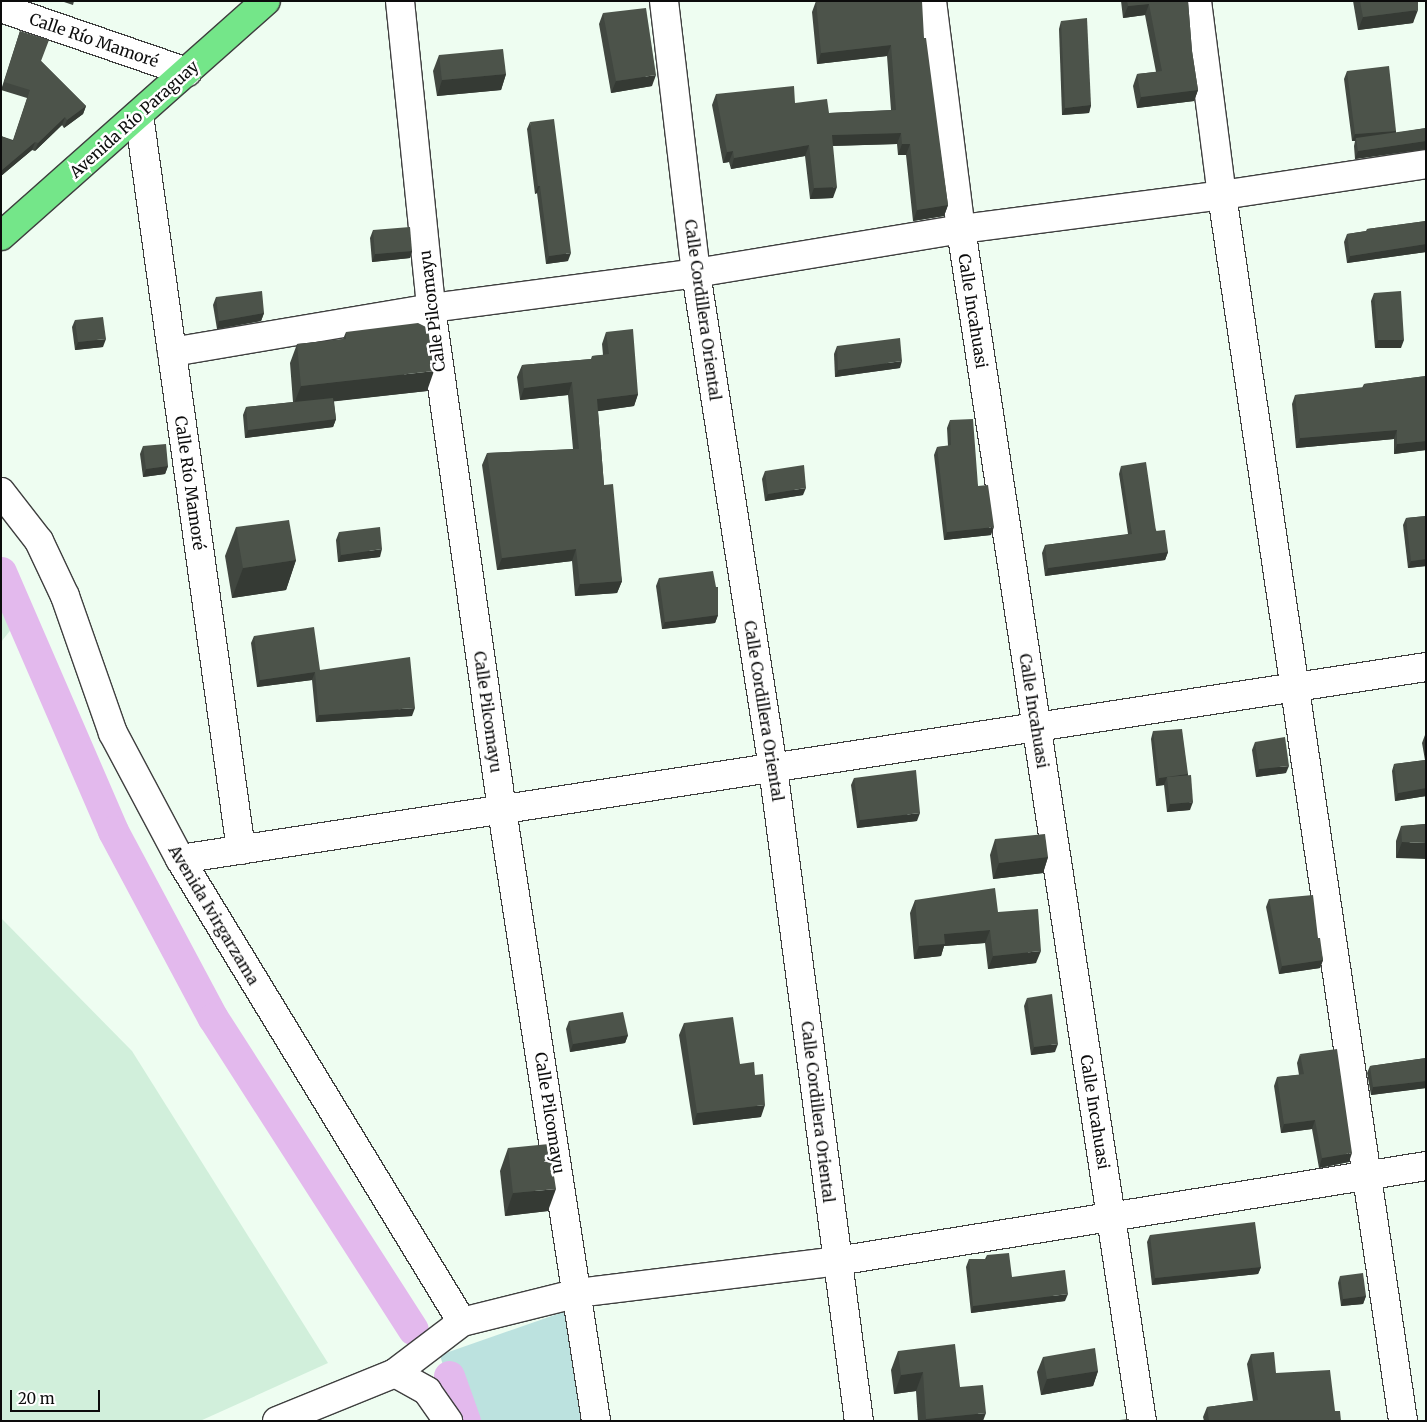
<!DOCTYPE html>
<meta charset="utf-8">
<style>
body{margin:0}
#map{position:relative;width:1427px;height:1422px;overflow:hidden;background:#eefdf1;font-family:Merriweather,serif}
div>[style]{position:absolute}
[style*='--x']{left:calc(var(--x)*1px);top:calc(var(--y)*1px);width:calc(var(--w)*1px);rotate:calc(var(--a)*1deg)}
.farmland>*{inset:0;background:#d1efdb}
.green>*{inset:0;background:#bce2df}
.canal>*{height:31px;margin:-15.5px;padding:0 15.5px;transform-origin:15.5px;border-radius:15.5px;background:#e3b9ed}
.roads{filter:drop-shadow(1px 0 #3f3f3f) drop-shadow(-1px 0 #3f3f3f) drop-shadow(0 1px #3f3f3f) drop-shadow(0 -1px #3f3f3f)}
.minor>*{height:28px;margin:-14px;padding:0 14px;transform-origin:14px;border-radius:14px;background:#fff}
.major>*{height:28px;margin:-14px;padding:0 14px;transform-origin:14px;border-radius:14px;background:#74e689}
.wall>*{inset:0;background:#414740}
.shaded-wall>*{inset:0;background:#353a34}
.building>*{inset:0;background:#4c534a}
span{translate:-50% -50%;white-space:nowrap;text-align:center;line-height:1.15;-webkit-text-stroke:5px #fff;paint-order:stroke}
.street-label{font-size:16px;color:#0c0c0c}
.frame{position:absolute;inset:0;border:2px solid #0c0c0c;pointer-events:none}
.scale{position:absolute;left:10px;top:1390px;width:90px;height:22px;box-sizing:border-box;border:2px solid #0c0c0c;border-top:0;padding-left:6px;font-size:15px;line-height:18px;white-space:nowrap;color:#0c0c0c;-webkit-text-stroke:4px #fff;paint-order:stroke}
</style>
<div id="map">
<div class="farmland">
<i style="clip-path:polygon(1px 572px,21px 617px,1px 642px)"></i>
<i style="clip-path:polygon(1px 918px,132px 1051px,328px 1363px,200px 1421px,1px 1421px)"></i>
</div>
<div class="green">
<i style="clip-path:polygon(572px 1309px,584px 1421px,459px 1421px,440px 1355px)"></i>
</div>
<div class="canal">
<i style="--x:1;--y:572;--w:282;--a:66.6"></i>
<i style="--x:113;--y:831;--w:212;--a:61.9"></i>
<i style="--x:213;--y:1018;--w:370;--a:57.3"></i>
<i style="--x:449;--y:1376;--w:48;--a:70.4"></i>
</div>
<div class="roads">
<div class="minor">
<i style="--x:400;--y:1;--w:309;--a:84.2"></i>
<i style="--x:431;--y:308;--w:507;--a:81.95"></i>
<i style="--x:502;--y:810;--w:618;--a:81.25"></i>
<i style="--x:664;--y:1;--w:274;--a:83.3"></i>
<i style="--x:696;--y:273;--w:501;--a:81.16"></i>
<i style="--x:773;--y:768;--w:659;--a:82.5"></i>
<i style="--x:932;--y:1;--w:230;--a:82.8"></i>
<i style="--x:961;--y:229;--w:1206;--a:81.37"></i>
<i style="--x:1197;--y:1;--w:196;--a:82.7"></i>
<i style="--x:1222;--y:195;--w:1239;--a:81.6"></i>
<i style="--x:1;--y:8;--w:197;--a:19"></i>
<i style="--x:139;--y:115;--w:742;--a:82.1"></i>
<i style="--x:172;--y:352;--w:263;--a:-9.6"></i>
<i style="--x:431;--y:308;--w:267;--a:-7.5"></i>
<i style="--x:696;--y:273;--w:269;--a:-9.4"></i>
<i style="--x:961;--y:229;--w:263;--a:-7.4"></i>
<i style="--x:1222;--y:195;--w:206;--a:-8.6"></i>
<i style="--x:1;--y:492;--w:62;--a:52.2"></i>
<i style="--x:39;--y:541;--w:61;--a:64.7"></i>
<i style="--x:65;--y:596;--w:145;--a:70.7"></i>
<i style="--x:113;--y:733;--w:143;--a:62"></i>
<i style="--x:180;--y:859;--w:542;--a:58.66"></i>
<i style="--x:180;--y:859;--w:1261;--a:-8.76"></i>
<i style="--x:395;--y:1373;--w:37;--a:29"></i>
<i style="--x:427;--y:1391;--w:37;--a:55"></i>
<i style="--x:277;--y:1421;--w:127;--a:-22.1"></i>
<i style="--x:395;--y:1373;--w:84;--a:-37.3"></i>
<i style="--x:462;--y:1322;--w:120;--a:-14"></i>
<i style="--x:578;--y:1293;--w:261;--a:-7"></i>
<i style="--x:837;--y:1261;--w:597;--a:-9.16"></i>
</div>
<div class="major">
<i style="--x:1;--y:236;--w:354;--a:-41.6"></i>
</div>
</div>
<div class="wall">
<i style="clip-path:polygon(61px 1px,74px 1px,73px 5px)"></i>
<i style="clip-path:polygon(816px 1px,924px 38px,948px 205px,944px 216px,913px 221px,906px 155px,898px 155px,897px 144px,833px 146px,833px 198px,810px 199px,805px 156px,731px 169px,729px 162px,723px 163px,712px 105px,716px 94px,795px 103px,829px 113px,891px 110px,887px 56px,817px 64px,812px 12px)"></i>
<i style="clip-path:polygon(1121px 1px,1188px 1px,1192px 51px,1198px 90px,1194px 101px,1137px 108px,1133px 86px,1137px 74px,1156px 72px,1145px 15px,1123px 18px)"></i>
<i style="clip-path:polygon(1353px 1px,1418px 1px,1413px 23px,1358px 30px)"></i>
<i style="clip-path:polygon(603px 13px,652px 86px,611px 93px,599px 24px)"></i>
<i style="clip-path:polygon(1061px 21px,1091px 105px,1089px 113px,1062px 115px,1059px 29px)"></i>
<i style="clip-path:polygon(20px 31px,41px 61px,86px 106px,83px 114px,64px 128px,62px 125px,35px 151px,32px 150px,1px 176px,1px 136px,13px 140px,27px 98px,1px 90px)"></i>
<i style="clip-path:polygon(439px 55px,506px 74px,501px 90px,437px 96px,433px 71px)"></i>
<i style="clip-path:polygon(1347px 71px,1396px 131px,1396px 133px,1426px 128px,1426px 149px,1355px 159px,1354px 146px,1355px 141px,1352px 141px,1344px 79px)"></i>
<i style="clip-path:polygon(530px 122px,568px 261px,546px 264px,537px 193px,535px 194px,527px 129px)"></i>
<i style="clip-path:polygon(1426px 221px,1426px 252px,1347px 263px,1344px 242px,1347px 234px,1366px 231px,1367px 229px)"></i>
<i style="clip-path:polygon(373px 230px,412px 251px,410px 258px,372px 262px,370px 238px)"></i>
<i style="clip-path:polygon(1374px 293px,1401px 348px,1375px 348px,1371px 301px)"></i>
<i style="clip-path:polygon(216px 297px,264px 313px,261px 321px,217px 329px,213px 305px)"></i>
<i style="clip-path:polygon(75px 320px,103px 347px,75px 350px,72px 327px)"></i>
<i style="clip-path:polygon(346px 332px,427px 391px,334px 401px,336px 419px,333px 427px,245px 438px,243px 415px,246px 407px,293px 402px,290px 363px,297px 344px,343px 339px)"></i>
<i style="clip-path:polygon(606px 332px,638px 394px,634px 406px,598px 411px,604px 485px,622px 581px,617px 593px,575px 596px,572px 561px,497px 570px,482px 465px,487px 453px,573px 449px,568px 395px,520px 400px,517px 377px,522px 365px,591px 359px,592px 356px,603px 355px,602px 344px)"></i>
<i style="clip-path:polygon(837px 346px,900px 368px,835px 377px,834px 354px)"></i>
<i style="clip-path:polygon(1426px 376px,1426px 450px,1394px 454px,1394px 439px,1296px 448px,1292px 404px,1295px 395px,1362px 388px,1364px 384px)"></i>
<i style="clip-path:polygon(950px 420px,978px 486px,991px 535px,944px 540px,934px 455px,937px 447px,948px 446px,947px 428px)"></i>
<i style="clip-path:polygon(143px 446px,168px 466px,165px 474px,143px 477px,140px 454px)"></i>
<i style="clip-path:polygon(1121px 466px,1168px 552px,1165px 560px,1045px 576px,1042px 553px,1045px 545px,1128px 534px,1119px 474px)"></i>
<i style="clip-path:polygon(765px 471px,803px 495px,765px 501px,762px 479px)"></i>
<i style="clip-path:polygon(1426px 516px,1426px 566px,1408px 568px,1403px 525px,1406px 518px)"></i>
<i style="clip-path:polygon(236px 527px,296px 560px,286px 590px,232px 598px,225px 556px)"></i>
<i style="clip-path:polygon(339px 532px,380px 557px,338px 562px,336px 540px)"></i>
<i style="clip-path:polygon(659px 578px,718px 615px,715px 623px,662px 629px,656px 586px)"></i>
<i style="clip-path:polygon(254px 636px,320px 670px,412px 716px,316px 722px,312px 680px,257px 687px,251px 643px)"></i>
<i style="clip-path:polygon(1153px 731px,1188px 774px,1190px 810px,1167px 812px,1164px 785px,1156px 786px,1151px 739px)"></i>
<i style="clip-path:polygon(1425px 735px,1426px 735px,1426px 796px,1395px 801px,1392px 771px,1394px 764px,1425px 760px,1422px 743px)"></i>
<i style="clip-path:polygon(1255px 742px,1286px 773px,1256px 777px,1252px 750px)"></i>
<i style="clip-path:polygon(854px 778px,917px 821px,857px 828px,851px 785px)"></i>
<i style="clip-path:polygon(1426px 824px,1396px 858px,1396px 841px,1401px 826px)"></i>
<i style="clip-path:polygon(995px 839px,1048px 857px,1043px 873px,993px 879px,990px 855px)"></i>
<i style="clip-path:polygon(1269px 899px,1318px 938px,1323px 960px,1320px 968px,1279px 974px,1266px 907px)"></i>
<i style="clip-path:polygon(915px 900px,998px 912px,1036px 963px,988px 969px,985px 943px,944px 946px,941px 956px,914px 959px,910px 913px)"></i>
<i style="clip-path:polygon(1027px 998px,1055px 1052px,1031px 1055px,1024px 1006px)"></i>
<i style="clip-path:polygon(569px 1021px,628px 1035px,625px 1043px,570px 1052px,566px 1029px)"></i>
<i style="clip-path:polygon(684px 1023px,740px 1064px,761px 1117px,693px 1125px,679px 1035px)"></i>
<i style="clip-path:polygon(1300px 1054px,1349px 1162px,1319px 1168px,1312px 1129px,1281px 1133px,1274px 1086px,1277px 1077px,1299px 1075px,1297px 1063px)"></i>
<i style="clip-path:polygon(1426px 1058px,1426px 1088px,1371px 1095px,1367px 1073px,1370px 1066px)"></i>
<i style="clip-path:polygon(508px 1148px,548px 1211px,505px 1216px,500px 1171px)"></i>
<i style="clip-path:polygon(1150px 1235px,1261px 1267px,1258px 1274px,1152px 1285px,1147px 1242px)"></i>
<i style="clip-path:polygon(987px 1255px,1012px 1277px,1065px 1301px,971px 1313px,966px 1267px,969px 1259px,985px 1259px)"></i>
<i style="clip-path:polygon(1340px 1276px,1366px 1296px,1363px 1304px,1341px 1306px,1338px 1283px)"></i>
<i style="clip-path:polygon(898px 1351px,960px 1387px,983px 1421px,918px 1421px,916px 1391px,894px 1394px,891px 1370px)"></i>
<i style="clip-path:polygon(1251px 1354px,1276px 1373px,1335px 1411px,1341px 1421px,1204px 1421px,1203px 1417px,1207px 1407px,1253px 1401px,1247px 1364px)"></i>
<i style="clip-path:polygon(1043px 1357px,1098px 1371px,1093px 1386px,1041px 1395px,1037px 1372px)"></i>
</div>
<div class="shaded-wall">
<i style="clip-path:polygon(1149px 4px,1145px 15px,1123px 18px,1128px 6px)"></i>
<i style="clip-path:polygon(1418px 10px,1413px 23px,1358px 30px,1363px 17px)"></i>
<i style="clip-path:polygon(891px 45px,887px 56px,817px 64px,821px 53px)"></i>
<i style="clip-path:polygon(506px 74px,501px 90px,437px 96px,442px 80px)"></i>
<i style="clip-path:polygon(656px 75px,652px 86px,611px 93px,616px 81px)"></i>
<i style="clip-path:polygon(1198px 90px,1194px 101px,1137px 108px,1141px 97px)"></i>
<i style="clip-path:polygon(1091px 105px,1089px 113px,1062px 115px,1065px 108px)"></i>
<i style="clip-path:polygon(86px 106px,83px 114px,64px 128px,67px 120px)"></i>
<i style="clip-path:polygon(65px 117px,62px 125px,35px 151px,38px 143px)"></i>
<i style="clip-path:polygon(1396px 131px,1393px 139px,1356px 138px,1355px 141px,1352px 141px,1355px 134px)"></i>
<i style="clip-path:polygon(901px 133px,897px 144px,828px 146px,832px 135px)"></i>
<i style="clip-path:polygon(1426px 141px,1426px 149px,1355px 159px,1358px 151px)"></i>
<i style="clip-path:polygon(35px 142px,32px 150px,1px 176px,2px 170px)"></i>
<i style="clip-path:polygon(902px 144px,910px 144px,906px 155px,898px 155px)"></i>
<i style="clip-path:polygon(809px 145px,805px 156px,731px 169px,734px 158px)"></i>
<i style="clip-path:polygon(733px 151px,729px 162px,723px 163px,727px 152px)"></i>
<i style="clip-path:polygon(538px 186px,540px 186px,537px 193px,535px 194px)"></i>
<i style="clip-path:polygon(837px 187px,833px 198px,810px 199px,814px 188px)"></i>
<i style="clip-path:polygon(948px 205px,944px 216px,913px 221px,917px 210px)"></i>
<i style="clip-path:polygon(1426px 244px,1426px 252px,1347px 263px,1350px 256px)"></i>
<i style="clip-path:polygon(412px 251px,410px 258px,372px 262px,375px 254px)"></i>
<i style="clip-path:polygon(571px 253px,568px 261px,546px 264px,549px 256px)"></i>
<i style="clip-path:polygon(264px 313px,261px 321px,217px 329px,219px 321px)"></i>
<i style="clip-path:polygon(106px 339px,103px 347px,75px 350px,78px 342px)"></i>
<i style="clip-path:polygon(1378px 340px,1404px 340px,1401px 348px,1375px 348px)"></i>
<i style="clip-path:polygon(902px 361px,900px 368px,835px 377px,838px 370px)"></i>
<i style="clip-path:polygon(434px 371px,427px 391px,293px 406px,301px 386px)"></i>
<i style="clip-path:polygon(572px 382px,568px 395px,520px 400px,524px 388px)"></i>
<i style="clip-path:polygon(638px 394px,634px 406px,593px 412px,597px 399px)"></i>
<i style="clip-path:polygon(336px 419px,333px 427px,245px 438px,248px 430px)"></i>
<i style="clip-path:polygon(1397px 430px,1394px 439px,1296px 448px,1300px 438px)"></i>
<i style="clip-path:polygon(1426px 441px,1426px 450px,1394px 454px,1397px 444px)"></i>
<i style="clip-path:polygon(168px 466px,165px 474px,143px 477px,146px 469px)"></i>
<i style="clip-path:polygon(806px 488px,803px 495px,765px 501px,768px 494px)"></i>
<i style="clip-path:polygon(994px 527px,991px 535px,944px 540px,947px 532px)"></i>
<i style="clip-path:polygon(382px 549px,380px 557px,338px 562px,341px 555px)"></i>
<i style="clip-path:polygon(576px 549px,572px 561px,497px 570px,502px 558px)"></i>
<i style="clip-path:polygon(1168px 552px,1165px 560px,1045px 576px,1048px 568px)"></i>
<i style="clip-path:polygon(1426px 559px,1426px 566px,1408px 568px,1411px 561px)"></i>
<i style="clip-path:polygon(296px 560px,286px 590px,232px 598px,243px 568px)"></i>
<i style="clip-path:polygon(622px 581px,617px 593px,575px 596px,580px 584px)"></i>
<i style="clip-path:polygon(718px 615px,715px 623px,662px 629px,665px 622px)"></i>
<i style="clip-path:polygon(315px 672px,312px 680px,257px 687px,260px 680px)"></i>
<i style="clip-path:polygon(415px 708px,412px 716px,316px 722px,319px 715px)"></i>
<i style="clip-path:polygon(1289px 766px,1286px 773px,1256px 777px,1259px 769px)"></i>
<i style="clip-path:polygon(1188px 774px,1185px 782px,1167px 777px,1164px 785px,1156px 786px,1159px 778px)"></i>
<i style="clip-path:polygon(1426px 788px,1426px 796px,1395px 801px,1398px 793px)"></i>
<i style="clip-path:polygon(1193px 802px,1190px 810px,1167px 812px,1170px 804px)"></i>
<i style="clip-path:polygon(920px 813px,917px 821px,857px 828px,860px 820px)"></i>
<i style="clip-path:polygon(1402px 842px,1426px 843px,1426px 859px,1396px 858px)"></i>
<i style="clip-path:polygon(1048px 857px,1043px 873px,993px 879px,999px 863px)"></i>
<i style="clip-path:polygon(990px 930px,985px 943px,944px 946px,941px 956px,914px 959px,919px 946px,944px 934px)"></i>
<i style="clip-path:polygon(1041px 951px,1036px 963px,988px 969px,993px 956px)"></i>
<i style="clip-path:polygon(1323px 960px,1320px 968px,1279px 974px,1282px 966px)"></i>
<i style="clip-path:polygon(628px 1035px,625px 1043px,570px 1052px,573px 1044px)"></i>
<i style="clip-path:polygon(1058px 1044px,1055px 1052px,1031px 1055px,1034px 1047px)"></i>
<i style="clip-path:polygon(1426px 1081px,1426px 1088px,1371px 1095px,1373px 1087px)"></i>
<i style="clip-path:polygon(765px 1105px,761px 1117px,693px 1125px,697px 1113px)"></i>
<i style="clip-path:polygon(1315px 1120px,1312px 1129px,1281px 1133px,1284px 1124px)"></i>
<i style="clip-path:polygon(1352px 1153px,1349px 1162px,1319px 1168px,1322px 1158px)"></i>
<i style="clip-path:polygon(556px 1189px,548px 1211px,505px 1216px,513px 1193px)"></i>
<i style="clip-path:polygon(1261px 1267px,1258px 1274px,1152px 1285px,1155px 1278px)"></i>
<i style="clip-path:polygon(1068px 1294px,1065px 1301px,971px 1313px,973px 1306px)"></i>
<i style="clip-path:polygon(1366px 1296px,1363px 1304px,1341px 1306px,1343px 1299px)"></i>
<i style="clip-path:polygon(1098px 1371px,1093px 1386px,1041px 1395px,1047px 1379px)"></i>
<i style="clip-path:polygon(923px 1372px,916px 1391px,894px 1394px,901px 1375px)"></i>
<i style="clip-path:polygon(986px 1413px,983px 1421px,925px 1421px,926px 1419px)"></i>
</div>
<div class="building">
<i style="clip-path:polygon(816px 1px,922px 1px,924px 38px,926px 38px,948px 205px,917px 210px,910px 144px,902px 144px,901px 133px,832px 135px,837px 187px,814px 188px,809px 145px,734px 158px,733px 151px,727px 152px,716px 94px,794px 86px,795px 103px,827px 99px,829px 113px,896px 110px,891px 45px,821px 53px)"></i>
<i style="clip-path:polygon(1127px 1px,1188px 1px,1192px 51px,1198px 90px,1141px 97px,1137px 74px,1162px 71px,1149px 4px,1128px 6px)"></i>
<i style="clip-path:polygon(1360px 1px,1418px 1px,1418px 10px,1363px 17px)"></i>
<i style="clip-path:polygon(646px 8px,656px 75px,616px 81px,603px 13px)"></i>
<i style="clip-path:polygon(1087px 18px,1091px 105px,1065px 108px,1061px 21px)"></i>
<i style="clip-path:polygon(20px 31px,49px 40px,41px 61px,86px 106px,67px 120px,65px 117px,38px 143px,35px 142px,2px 170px,1px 170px,1px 136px,13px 141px,30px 90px,4px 82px)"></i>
<i style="clip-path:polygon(503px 49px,506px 74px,442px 80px,439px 55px)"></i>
<i style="clip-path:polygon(1389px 66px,1396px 131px,1355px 134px,1347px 71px)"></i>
<i style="clip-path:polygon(554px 119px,571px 253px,549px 256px,540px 186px,538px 186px,530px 122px)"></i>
<i style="clip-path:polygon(1426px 128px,1426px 141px,1358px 151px,1356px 138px)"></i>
<i style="clip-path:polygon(1426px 221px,1426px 244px,1350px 256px,1347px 234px,1367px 231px,1367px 229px)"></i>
<i style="clip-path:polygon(410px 227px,412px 251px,375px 254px,373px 230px)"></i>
<i style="clip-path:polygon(262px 291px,264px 313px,219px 321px,216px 297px)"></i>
<i style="clip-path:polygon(1401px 291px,1404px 340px,1378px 340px,1374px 293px)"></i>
<i style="clip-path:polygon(103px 317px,106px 339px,78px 342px,75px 320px)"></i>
<i style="clip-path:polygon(418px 323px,428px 328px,434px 371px,301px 386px,297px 344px,346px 339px,346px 332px)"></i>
<i style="clip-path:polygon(633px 329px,638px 394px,597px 399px,604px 485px,613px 484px,622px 581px,580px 584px,576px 549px,502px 558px,487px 453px,579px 449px,572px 382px,524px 388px,522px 365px,592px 359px,592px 356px,609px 354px,606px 332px)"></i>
<i style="clip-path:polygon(900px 338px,902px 361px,838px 370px,837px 346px)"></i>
<i style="clip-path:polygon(1426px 376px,1426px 441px,1397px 444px,1397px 430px,1300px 438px,1295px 395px,1364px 387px,1364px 384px)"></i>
<i style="clip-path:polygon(333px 398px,336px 419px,248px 430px,246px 407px)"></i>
<i style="clip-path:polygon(973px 419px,978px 486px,988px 485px,994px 527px,947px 532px,937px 447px,951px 445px,950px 420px)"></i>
<i style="clip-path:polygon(166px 444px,168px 466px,146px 469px,143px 446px)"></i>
<i style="clip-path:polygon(1146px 462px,1156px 531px,1165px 530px,1168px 552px,1048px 568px,1045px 545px,1132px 534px,1121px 466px)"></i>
<i style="clip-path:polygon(804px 465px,806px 488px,768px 494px,765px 471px)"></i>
<i style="clip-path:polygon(1426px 516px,1426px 559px,1411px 561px,1406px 518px)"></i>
<i style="clip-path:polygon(289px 520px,296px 560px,243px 568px,236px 527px)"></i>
<i style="clip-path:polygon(380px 527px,382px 549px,341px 555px,339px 532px)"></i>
<i style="clip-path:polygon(713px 571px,716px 587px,718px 587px,718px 615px,665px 622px,659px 578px)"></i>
<i style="clip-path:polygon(314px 627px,320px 670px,410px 657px,415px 708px,319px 715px,315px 672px,260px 680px,254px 636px)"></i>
<i style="clip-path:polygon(1182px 729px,1188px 774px,1159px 778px,1153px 731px)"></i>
<i style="clip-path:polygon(1285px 737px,1289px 766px,1259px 769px,1255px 742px)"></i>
<i style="clip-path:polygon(1426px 760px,1426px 788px,1398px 793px,1394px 764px)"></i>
<i style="clip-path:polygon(916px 770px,920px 813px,860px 820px,854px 778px)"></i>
<i style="clip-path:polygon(1191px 775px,1193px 802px,1170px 804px,1167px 777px)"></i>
<i style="clip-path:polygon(1426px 824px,1426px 843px,1402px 842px,1401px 826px)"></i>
<i style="clip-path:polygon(1045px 834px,1048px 857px,999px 863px,995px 839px)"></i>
<i style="clip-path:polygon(995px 888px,998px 912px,1038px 909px,1041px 951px,993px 956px,990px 930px,944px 934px,945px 944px,919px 946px,915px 900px)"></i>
<i style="clip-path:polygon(1313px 895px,1318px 938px,1320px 938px,1323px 960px,1282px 966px,1269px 899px)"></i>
<i style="clip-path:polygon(1052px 994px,1058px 1044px,1034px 1047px,1027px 998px)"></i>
<i style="clip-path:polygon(623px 1012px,628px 1035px,573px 1044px,569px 1021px)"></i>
<i style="clip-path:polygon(733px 1017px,740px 1064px,754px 1062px,755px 1075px,763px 1074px,765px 1105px,697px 1113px,684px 1023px)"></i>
<i style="clip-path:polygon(1337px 1049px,1352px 1153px,1322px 1158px,1315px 1120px,1284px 1124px,1277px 1077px,1304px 1074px,1300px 1054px)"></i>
<i style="clip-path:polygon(1426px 1058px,1426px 1081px,1373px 1087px,1370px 1066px)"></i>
<i style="clip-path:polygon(549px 1144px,556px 1189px,513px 1193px,508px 1148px)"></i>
<i style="clip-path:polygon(1255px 1222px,1261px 1267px,1155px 1278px,1150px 1235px)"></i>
<i style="clip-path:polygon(1009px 1253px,1012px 1277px,1065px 1270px,1068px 1294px,973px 1306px,969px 1259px,987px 1259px,987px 1255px)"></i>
<i style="clip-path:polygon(1363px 1273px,1366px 1296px,1343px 1299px,1340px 1276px)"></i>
<i style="clip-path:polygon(955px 1344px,960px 1387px,983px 1385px,986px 1413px,926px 1419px,923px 1372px,901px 1375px,898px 1351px)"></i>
<i style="clip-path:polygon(1095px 1348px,1098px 1371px,1047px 1379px,1043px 1357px)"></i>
<i style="clip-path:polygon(1274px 1352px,1276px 1373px,1330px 1370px,1335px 1411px,1340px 1411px,1341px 1421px,1209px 1421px,1207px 1407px,1258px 1400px,1251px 1354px)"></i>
<i style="clip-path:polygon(1129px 1419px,1129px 1421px,1110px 1421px)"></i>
</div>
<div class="street-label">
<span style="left:94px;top:40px;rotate:19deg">Calle Río Mamoré</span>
<span style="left:134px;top:119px;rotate:-42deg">Avenida Río Paraguay</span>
<span style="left:703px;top:310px;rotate:82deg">Calle Cordillera Oriental</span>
<span style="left:432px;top:311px;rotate:-97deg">Calle Pilcomayu</span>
<span style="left:973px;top:311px;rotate:81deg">Calle Incahuasi</span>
<span style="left:190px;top:483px;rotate:82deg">Calle Río Mamoré</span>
<span style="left:764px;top:711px;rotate:81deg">Calle Cordillera Oriental</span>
<span style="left:1034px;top:711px;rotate:81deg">Calle Incahuasi</span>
<span style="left:488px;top:712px;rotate:82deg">Calle Pilcomayu</span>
<span style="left:214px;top:915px;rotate:59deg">Avenida Ivirgarzama</span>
<span style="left:818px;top:1112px;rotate:83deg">Calle Cordillera Oriental</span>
<span style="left:1095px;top:1112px;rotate:81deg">Calle Incahuasi</span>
<span style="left:550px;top:1113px;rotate:81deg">Calle Pilcomayu</span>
</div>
<div class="frame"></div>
<div class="scale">20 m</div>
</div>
